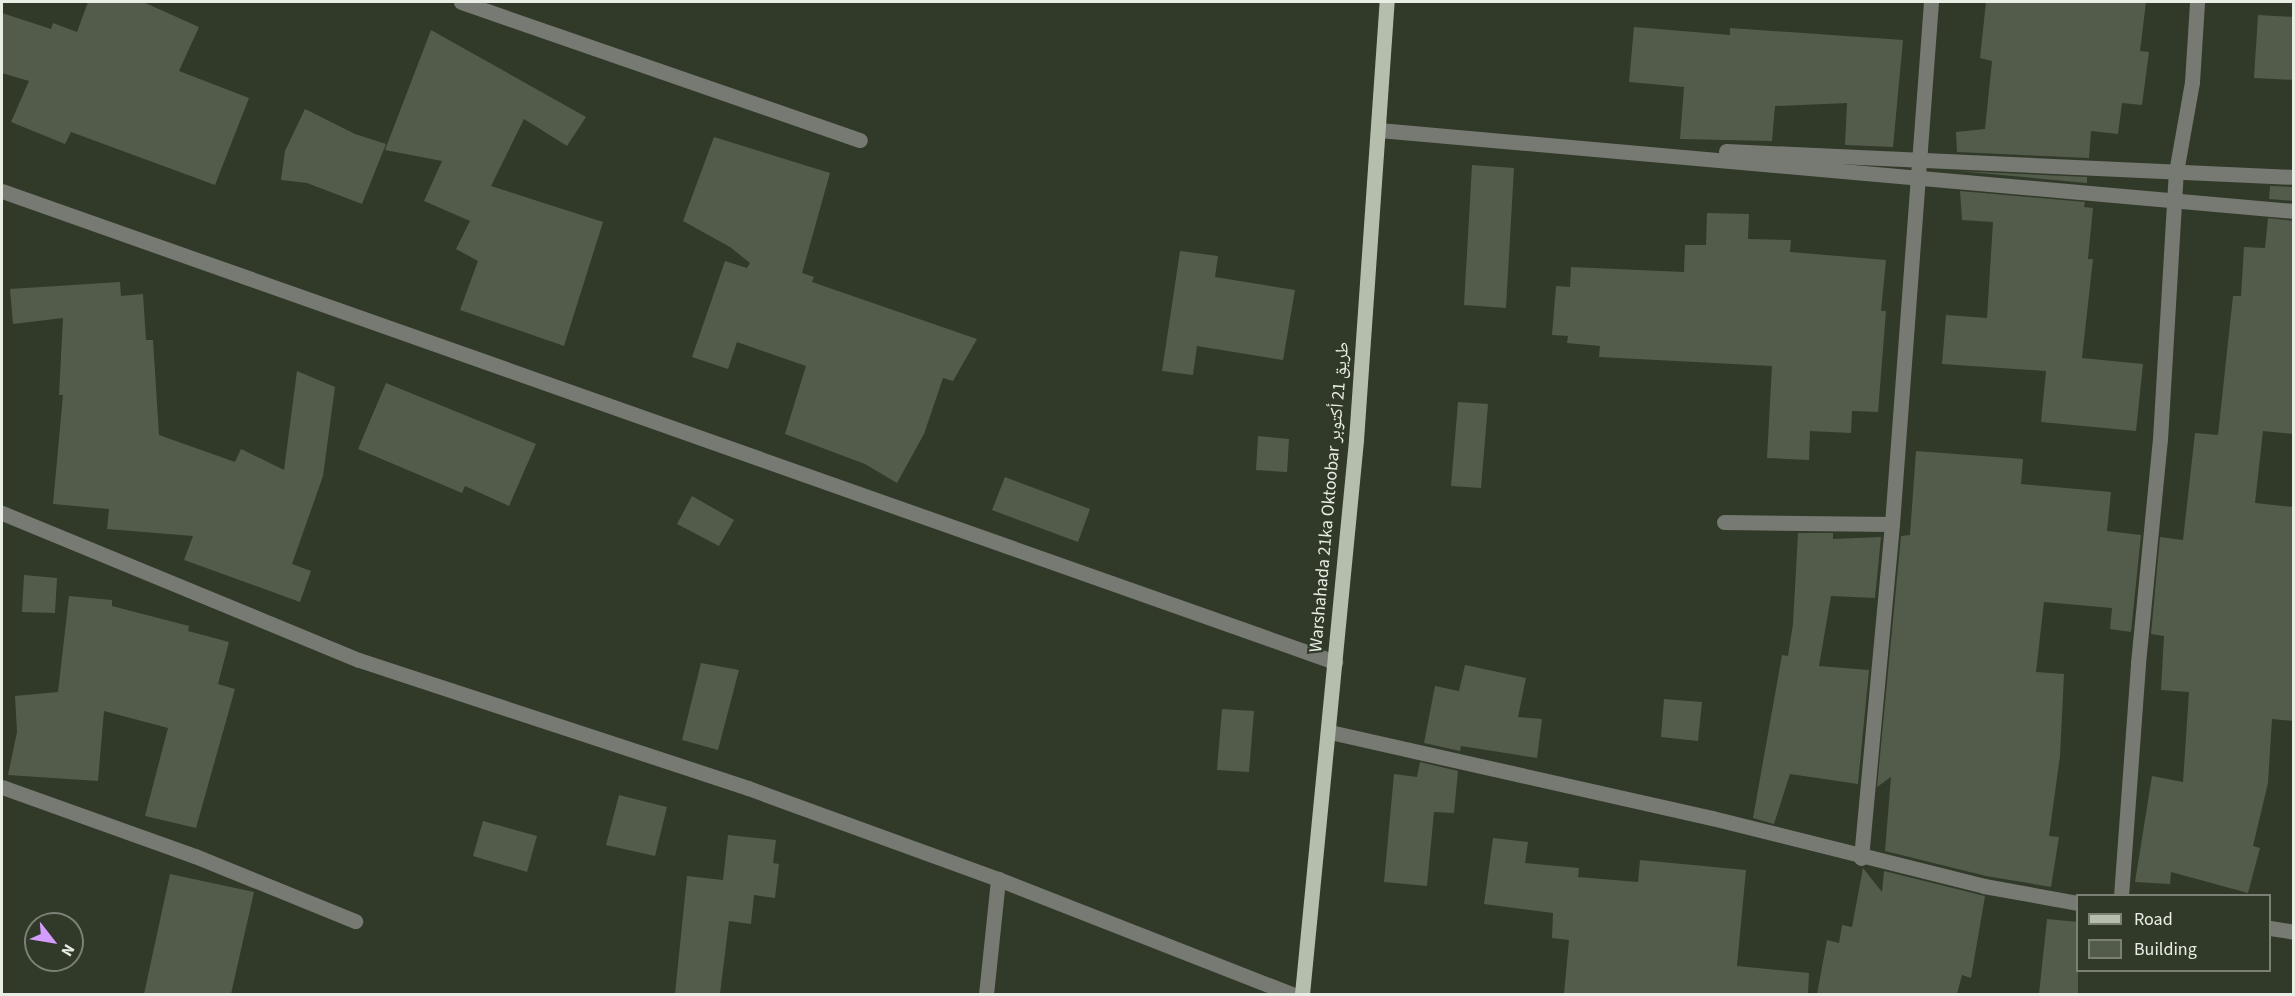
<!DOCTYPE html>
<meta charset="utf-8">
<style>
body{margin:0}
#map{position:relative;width:2295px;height:996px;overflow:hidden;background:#313929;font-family:"Source Sans 3","Noto Naskh Arabic",sans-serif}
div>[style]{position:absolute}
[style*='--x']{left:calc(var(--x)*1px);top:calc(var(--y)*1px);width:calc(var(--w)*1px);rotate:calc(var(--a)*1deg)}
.building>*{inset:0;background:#535c4b}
.minor>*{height:15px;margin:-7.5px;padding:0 7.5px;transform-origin:7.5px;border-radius:7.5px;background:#767a72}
.major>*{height:15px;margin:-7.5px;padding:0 7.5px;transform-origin:7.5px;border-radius:7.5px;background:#b5bead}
span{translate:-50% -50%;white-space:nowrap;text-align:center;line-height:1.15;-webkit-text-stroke:4.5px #313929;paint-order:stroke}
.street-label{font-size:18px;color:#e8eee4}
.frame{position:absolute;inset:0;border:3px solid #e8eee4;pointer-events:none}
.legend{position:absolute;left:2076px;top:894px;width:195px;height:78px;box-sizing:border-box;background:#313929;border:2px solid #7a8174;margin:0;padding:8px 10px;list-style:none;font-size:18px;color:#e8eee4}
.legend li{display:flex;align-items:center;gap:12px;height:30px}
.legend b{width:30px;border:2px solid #7a8174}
.north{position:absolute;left:24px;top:912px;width:60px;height:60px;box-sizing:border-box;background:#313929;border:2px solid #7a8174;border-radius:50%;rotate:121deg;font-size:16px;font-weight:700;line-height:24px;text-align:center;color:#e8eee4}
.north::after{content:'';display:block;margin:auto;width:21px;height:27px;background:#d39cfd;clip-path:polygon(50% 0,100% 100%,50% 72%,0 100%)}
</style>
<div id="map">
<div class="building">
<i style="clip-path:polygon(88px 2px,143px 2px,199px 27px,179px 71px,249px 98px,215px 185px,71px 132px,65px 144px,11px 122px,29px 81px,2px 73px,2px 13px,51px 29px,53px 23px,77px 32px)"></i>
<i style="clip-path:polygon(1986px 2px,2146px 2px,2140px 51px,2149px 52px,2142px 105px,2122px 103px,2118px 134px,2091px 131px,2089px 158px,1957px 152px,1956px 132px,1985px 129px,1992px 61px,1980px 58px)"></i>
<i style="clip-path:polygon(2258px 15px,2294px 17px,2294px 80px,2254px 78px)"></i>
<i style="clip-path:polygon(1634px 27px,1730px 35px,1730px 28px,1903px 40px,1893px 147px,1845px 145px,1847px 103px,1775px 106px,1772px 141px,1680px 139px,1684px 87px,1629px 82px)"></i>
<i style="clip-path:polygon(431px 30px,586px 117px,567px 146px,524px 119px,491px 186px,603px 222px,564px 346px,460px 310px,478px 261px,456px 249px,470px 221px,424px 201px,442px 161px,385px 150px)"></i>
<i style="clip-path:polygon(305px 109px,355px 134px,386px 144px,362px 204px,307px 183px,281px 180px,285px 151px)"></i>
<i style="clip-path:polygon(714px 137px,830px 173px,802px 273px,814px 277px,812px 282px,977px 339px,953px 381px,943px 378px,924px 434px,897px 483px,865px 464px,785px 434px,806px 366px,737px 342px,728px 369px,692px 357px,725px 261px,747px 268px,750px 263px,730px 247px,683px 221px)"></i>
<i style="clip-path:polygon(1472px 165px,1514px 168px,1506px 308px,1464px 305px)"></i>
<i style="clip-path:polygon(1958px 171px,2087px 177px,2087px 183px)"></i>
<i style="clip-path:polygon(2270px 186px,2294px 187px,2294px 201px,2269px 199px)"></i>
<i style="clip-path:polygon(1960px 191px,2085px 202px,2084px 207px,2093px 208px,2088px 259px,2093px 259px,2082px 358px,2143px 364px,2136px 431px,2041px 422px,2046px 371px,1942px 364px,1946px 315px,1987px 318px,1993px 222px,1962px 220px)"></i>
<i style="clip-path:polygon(1707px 213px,1749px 214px,1748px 239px,1791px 240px,1790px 252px,1886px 260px,1881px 311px,1886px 311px,1878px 412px,1852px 411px,1851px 433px,1810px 431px,1809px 460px,1767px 458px,1772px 366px,1599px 357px,1600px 346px,1567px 343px,1568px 336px,1552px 335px,1556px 286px,1570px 287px,1571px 267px,1684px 272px,1685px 245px,1706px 245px)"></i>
<i style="clip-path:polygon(2268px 218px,2294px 221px,2294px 434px,2263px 431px,2255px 503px,2294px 507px,2294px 721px,2272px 719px,2268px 783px,2253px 846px,2260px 848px,2248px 893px,2171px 872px,2170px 884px,2135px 882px,2152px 776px,2183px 782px,2189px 692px,2161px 690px,2164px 636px,2151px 634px,2160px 537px,2183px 540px,2195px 433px,2218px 435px,2233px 296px,2241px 296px,2244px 247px,2265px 248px)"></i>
<i style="clip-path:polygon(1180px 251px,1218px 256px,1215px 277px,1295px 290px,1283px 360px,1197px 346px,1193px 375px,1162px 371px)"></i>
<i style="clip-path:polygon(120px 282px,121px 296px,143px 294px,146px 340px,153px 340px,159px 435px,235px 462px,241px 449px,284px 470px,297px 371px,335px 387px,323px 476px,292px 564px,311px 571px,300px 602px,184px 560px,193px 536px,107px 529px,109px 509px,53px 504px,63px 395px,59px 395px,63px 318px,13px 324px,10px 289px)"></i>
<i style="clip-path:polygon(386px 383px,536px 444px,509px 506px,465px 486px,462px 493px,358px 449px)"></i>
<i style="clip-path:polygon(1458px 402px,1488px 404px,1481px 488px,1451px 486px)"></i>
<i style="clip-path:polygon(1258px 436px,1289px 439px,1287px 472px,1256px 470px)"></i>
<i style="clip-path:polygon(1916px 451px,2023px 459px,2021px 484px,2111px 492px,2107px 531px,2141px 535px,2131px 632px,2110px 629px,2112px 608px,2044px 602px,2036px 672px,2064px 674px,2060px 756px,2049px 836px,2059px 837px,2051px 887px,1986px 876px,1885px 851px,1891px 777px,1877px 787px,1901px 536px,1910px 535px)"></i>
<i style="clip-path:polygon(1005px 477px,1090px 509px,1078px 542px,992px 510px)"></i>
<i style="clip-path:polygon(692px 496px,734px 520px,719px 546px,677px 524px)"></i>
<i style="clip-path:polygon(1798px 533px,1833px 533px,1833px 539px,1881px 537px,1875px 598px,1831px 596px,1819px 666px,1869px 670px,1858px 784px,1790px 774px,1774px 824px,1753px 818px,1782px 655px,1788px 656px,1793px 624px)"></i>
<i style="clip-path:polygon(24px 575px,57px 578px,55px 613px,22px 612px)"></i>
<i style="clip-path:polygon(69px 596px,112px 600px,112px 606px,189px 626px,188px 631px,229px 642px,218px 684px,235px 689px,196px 828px,145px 816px,168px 728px,104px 711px,98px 781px,8px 775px,17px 732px,15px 696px,58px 692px)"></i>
<i style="clip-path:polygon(701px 663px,739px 670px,718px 750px,682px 740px)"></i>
<i style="clip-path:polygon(1465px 665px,1526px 678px,1518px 717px,1542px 719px,1537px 758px,1461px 746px,1460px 751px,1424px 743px,1435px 686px,1459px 691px)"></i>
<i style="clip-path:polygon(1664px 699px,1702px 702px,1698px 741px,1661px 737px)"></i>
<i style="clip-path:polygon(1222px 709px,1254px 711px,1249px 772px,1217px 770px)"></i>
<i style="clip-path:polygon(1420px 762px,1458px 771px,1454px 813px,1434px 812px,1427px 886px,1384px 882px,1394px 774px,1417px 777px)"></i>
<i style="clip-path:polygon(619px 795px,667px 807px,655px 856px,606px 845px)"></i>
<i style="clip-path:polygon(483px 821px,537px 836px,527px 872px,473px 856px)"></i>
<i style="clip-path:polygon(728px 835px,776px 840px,773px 863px,779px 864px,775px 898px,754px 895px,751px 924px,729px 921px,720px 994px,675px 994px,687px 876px,723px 880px)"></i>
<i style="clip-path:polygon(1493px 838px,1528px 842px,1525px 863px,1579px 868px,1578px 877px,1638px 882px,1640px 860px,1746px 870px,1737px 966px,1809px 973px,1808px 994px,1564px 994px,1569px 940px,1552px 938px,1553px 913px,1484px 904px)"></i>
<i style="clip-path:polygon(1863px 868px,1882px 892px,1884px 871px,1985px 896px,1971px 978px,1962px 975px,1957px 994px,1817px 994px,1827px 940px,1839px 943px,1842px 925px,1852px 927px)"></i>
<i style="clip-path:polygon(170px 874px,254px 892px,231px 994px,144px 994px)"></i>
<i style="clip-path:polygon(2047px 919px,2078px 922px,2078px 994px,2039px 994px)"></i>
</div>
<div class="minor">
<i style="--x:461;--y:2;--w:422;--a:19.1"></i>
<i style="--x:1379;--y:130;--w:919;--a:5.06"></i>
<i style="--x:1726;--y:151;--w:569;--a:2.62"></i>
<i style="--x:2;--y:191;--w:1414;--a:19.46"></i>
<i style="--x:2;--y:513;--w:386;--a:22.4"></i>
<i style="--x:359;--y:660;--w:410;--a:18.2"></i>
<i style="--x:748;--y:788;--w:266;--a:20"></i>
<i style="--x:998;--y:879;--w:316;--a:21.4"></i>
<i style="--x:1724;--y:522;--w:168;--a:0.7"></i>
<i style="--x:1330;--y:732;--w:392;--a:12.7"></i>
<i style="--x:1712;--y:818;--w:280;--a:14"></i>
<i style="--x:1984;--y:886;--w:96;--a:10.3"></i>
<i style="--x:2;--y:787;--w:205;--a:19.7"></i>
<i style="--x:195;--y:856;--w:173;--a:22.1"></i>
<i style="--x:1861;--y:858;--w:335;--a:-84.7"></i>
<i style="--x:1892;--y:524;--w:523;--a:-85.73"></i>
<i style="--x:2121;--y:896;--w:234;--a:-85.8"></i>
<i style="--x:2138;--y:663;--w:225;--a:-84.4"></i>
<i style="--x:2160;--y:439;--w:267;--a:-86.6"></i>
<i style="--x:2176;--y:172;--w:91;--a:-79.9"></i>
<i style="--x:2192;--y:82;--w:80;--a:-86.4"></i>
<i style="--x:2270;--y:928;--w:24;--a:9"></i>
<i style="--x:986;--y:994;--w:116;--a:-84"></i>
</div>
<div class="major">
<i style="--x:1302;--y:994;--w:557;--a:-84.43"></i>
<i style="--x:1356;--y:440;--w:439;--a:-86"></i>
</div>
<div class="street-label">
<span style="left:1330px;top:497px;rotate:-85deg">Warshahada 21ka Oktoobar طريق 21 أكتوبر</span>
</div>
<div class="frame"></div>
<ul class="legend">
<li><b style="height:8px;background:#b5bead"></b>Road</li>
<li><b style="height:16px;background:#535c4b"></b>Building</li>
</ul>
<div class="north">N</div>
</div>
